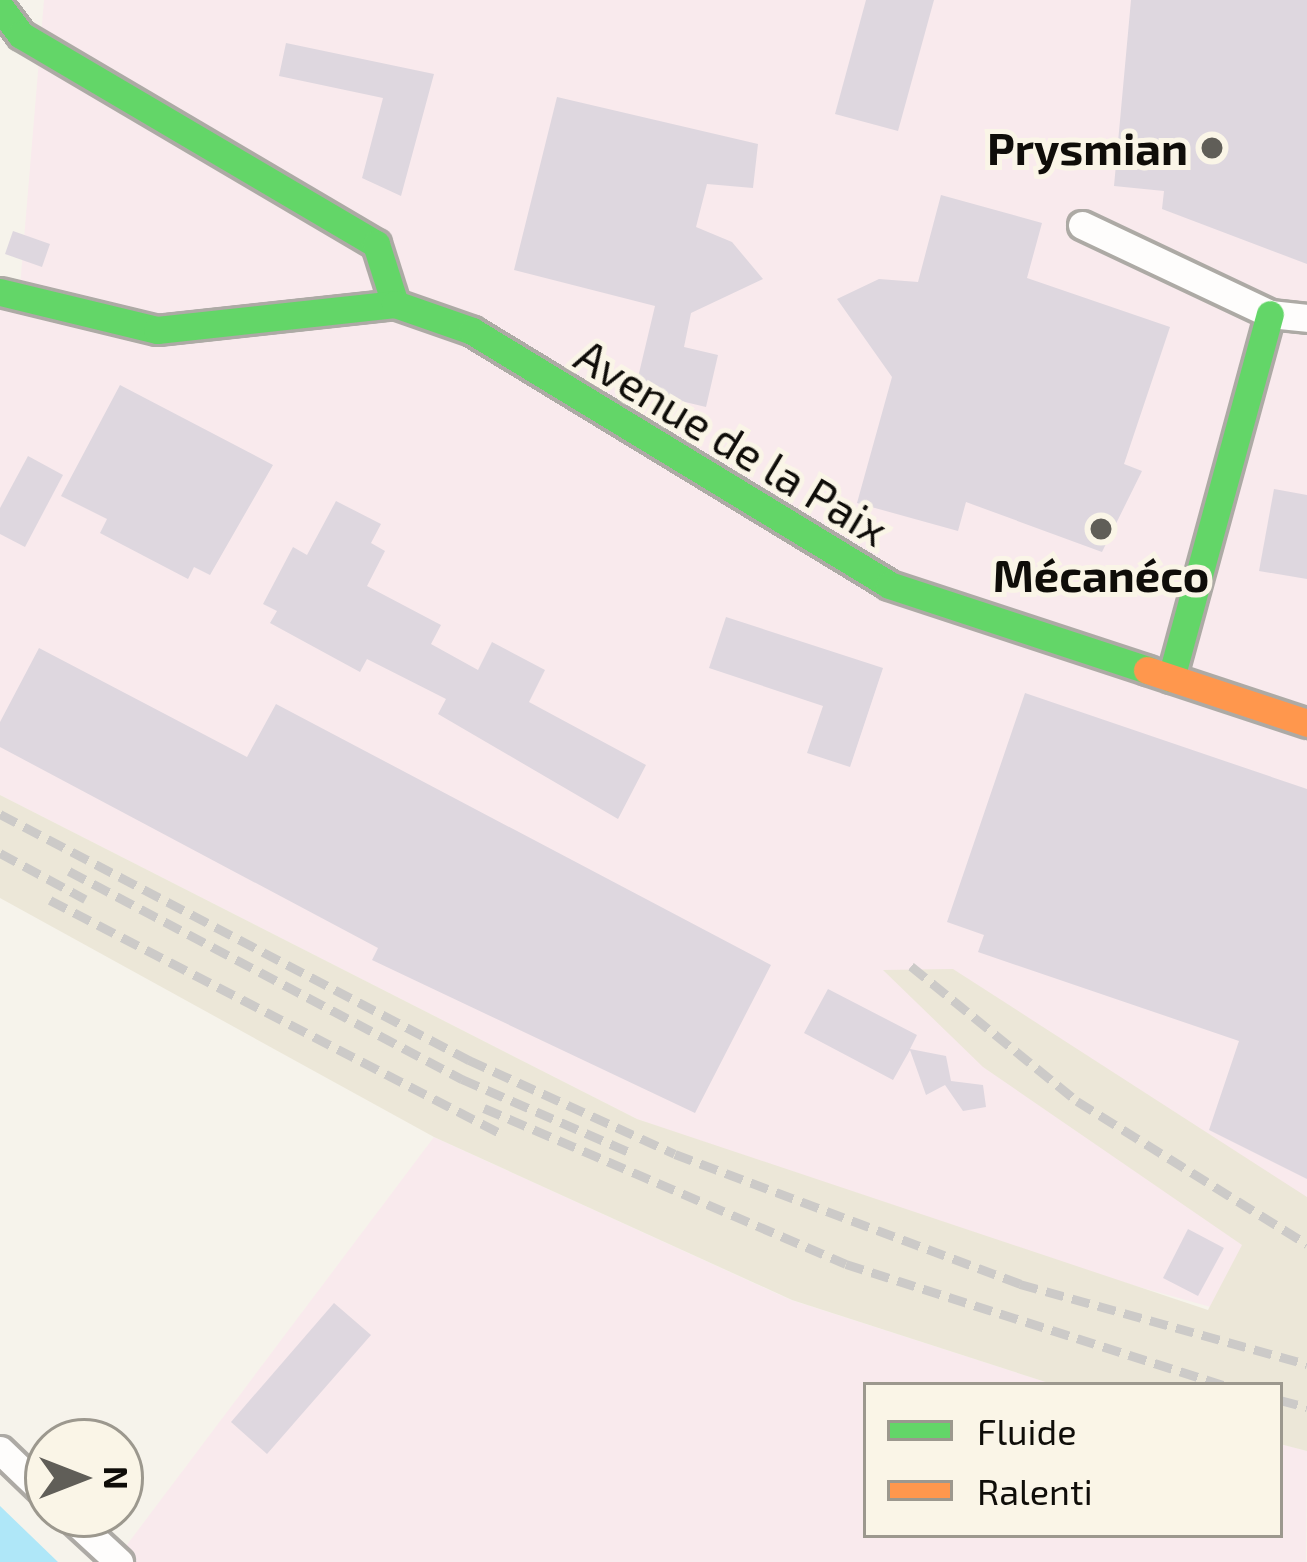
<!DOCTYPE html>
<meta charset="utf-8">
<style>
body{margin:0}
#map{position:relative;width:1307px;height:1562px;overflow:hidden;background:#f6f3eb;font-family:"Exo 2",sans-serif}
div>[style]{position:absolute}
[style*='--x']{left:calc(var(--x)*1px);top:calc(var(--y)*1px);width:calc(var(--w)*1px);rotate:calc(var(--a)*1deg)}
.industrial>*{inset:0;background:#f9eaed}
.built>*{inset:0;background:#ece7d8}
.water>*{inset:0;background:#afe7f8}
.building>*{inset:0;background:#ded7df}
.roads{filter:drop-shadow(3px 0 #adaaa5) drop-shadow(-3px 0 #adaaa5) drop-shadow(0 3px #adaaa5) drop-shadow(0 -3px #adaaa5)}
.street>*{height:27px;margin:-13.5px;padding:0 13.5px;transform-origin:13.5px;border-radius:13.5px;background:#fefdfc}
.fast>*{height:27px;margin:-13.5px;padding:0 13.5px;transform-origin:13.5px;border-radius:13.5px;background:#63d668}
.slow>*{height:27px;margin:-13.5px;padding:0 13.5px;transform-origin:13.5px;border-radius:13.5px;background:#ff974d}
.rail>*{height:9px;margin-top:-4.5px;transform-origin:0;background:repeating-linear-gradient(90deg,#cccac8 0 18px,transparent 0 27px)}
.dots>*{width:33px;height:33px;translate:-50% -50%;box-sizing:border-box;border:6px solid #faf5e7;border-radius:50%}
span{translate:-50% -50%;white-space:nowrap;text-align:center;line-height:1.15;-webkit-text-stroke:10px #faf5e7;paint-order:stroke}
.poi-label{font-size:45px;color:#0f0d09;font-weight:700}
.right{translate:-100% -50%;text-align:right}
.street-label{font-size:45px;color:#0f0d09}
.legend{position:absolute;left:863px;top:1382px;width:420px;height:156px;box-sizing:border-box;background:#faf5e7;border:3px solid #9c988e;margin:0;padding:15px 21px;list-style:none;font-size:36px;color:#0f0d09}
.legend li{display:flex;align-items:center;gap:24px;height:60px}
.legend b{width:60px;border:3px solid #9c988e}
.north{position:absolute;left:24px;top:1418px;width:120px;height:120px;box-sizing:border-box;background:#faf5e7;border:3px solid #9c988e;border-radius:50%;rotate:90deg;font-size:33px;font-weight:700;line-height:48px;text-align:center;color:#0f0d09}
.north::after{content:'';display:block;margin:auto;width:42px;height:54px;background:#605e58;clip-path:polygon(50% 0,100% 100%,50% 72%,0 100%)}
</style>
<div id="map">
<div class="industrial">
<i style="clip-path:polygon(44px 0,1307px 0,1307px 1334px,990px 1245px,637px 1119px,0 795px,0 294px,19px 299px)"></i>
<i style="clip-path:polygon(434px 1137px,791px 1300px,1055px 1385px,866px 1385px,866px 1535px,1280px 1535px,1280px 1444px,1307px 1451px,1306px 1562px,114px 1562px)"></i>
</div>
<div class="built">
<i style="clip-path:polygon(0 795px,637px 1119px,1208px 1310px,1242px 1245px,983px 1067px,883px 970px,953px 969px,1307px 1197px,1307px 1451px,1280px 1444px,1280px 1385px,1055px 1385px,792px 1300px,434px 1137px,0 898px)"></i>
</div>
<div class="water">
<i style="clip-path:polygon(0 1506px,58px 1562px,59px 1562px,0 1562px)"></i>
</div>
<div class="building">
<i style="clip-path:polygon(866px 0,934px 0,898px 131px,835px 114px)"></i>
<i style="clip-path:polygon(1131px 0,1307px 0,1307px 264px,1162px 209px,1164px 191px,1114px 186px)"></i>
<i style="clip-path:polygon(286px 43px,434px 74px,401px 196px,362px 178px,383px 98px,279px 76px)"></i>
<i style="clip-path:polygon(557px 97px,758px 144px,753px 188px,707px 184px,696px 227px,732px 242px,763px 279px,691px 313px,684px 347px,718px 355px,706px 407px,635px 390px,655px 306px,514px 270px)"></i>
<i style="clip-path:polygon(941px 195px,1042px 223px,1027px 278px,1170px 327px,1124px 464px,1142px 471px,1102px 552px,966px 502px,958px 531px,857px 503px,892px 377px,837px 299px,879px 279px,918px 282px)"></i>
<i style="clip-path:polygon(13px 231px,50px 244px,42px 267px,5px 254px)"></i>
<i style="clip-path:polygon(120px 385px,273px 465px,210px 575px,194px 567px,188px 579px,100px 533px,107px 519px,61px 496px)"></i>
<i style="clip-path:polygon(28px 456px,63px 475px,25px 547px,0 534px,0 508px)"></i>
<i style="clip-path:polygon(1274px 489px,1307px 495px,1307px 579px,1259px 571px)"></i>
<i style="clip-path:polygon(336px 501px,381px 524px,371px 543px,385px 551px,367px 586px,441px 625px,431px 644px,478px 670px,492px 642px,545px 670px,529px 702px,646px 765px,618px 819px,438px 714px,446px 699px,367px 659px,360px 672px,270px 623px,277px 611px,263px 604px,293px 547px,307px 555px)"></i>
<i style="clip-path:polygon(726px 617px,883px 668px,850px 767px,807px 753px,823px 706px,709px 668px)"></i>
<i style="clip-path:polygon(39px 648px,247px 757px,276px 704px,771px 965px,695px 1113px,372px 960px,378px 948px,0 747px,0 722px)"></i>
<i style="clip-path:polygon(1025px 693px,1307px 789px,1307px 1179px,1209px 1130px,1239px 1041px,978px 952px,984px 935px,947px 922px)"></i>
<i style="clip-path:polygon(828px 989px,917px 1035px,910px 1049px,946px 1056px,951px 1081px,983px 1085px,986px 1107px,963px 1111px,945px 1085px,926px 1095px,910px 1050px,893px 1080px,804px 1033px)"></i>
<i style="clip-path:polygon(1188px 1229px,1224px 1248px,1198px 1296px,1163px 1278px)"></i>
<i style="clip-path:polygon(334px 1303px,371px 1335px,267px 1454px,231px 1422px)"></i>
</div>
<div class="roads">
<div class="street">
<i style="--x:1082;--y:225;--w:208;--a:25.3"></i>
<i style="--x:1270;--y:314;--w:37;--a:6"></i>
<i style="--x:0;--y:1450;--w:66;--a:43.8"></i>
<i style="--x:67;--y:1514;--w:71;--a:42.7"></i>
</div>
<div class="fast">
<i style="--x:0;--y:7;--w:35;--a:53"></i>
<i style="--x:21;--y:35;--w:412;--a:30.5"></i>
<i style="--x:376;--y:244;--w:63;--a:72.4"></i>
<i style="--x:0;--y:292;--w:162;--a:13.6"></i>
<i style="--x:157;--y:330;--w:239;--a:-6.2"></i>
<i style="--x:395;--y:304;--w:82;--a:19.3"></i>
<i style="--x:472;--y:331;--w:488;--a:31.3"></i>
<i style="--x:889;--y:585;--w:272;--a:18.2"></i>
<i style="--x:1171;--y:678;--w:377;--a:-74.8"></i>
</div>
<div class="slow">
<i style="--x:1147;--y:670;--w:169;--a:18.3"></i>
</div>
</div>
<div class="rail">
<i style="--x:0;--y:814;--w:530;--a:27.68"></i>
<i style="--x:469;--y:1060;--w:226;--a:24.5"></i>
<i style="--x:675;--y:1154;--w:369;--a:20.6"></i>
<i style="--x:1020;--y:1284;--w:298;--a:15.6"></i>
<i style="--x:0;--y:853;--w:97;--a:28.4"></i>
<i style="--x:69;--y:871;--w:445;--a:27.9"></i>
<i style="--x:462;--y:1079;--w:184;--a:23.6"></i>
<i style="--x:50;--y:900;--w:505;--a:27.38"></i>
<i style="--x:911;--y:966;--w:214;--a:39.1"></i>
<i style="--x:1077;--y:1101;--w:271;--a:31.9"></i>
<i style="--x:484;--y:1108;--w:394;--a:23.3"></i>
<i style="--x:846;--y:1264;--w:397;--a:17.8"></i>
<i style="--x:1280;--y:1400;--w:28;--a:15"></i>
</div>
<div class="dots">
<i style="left:1212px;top:148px;background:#605e58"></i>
<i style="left:1101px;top:529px;background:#605e58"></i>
</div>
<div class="poi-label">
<span class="right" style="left:1188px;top:148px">Prysmian</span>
<span style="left:1101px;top:575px">Mécanéco</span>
</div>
<div class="street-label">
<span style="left:732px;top:442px;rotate:31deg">Avenue de la Paix</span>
</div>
<ul class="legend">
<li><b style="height:15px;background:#63d668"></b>Fluide</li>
<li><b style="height:15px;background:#ff974d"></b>Ralenti</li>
</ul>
<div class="north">N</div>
</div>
